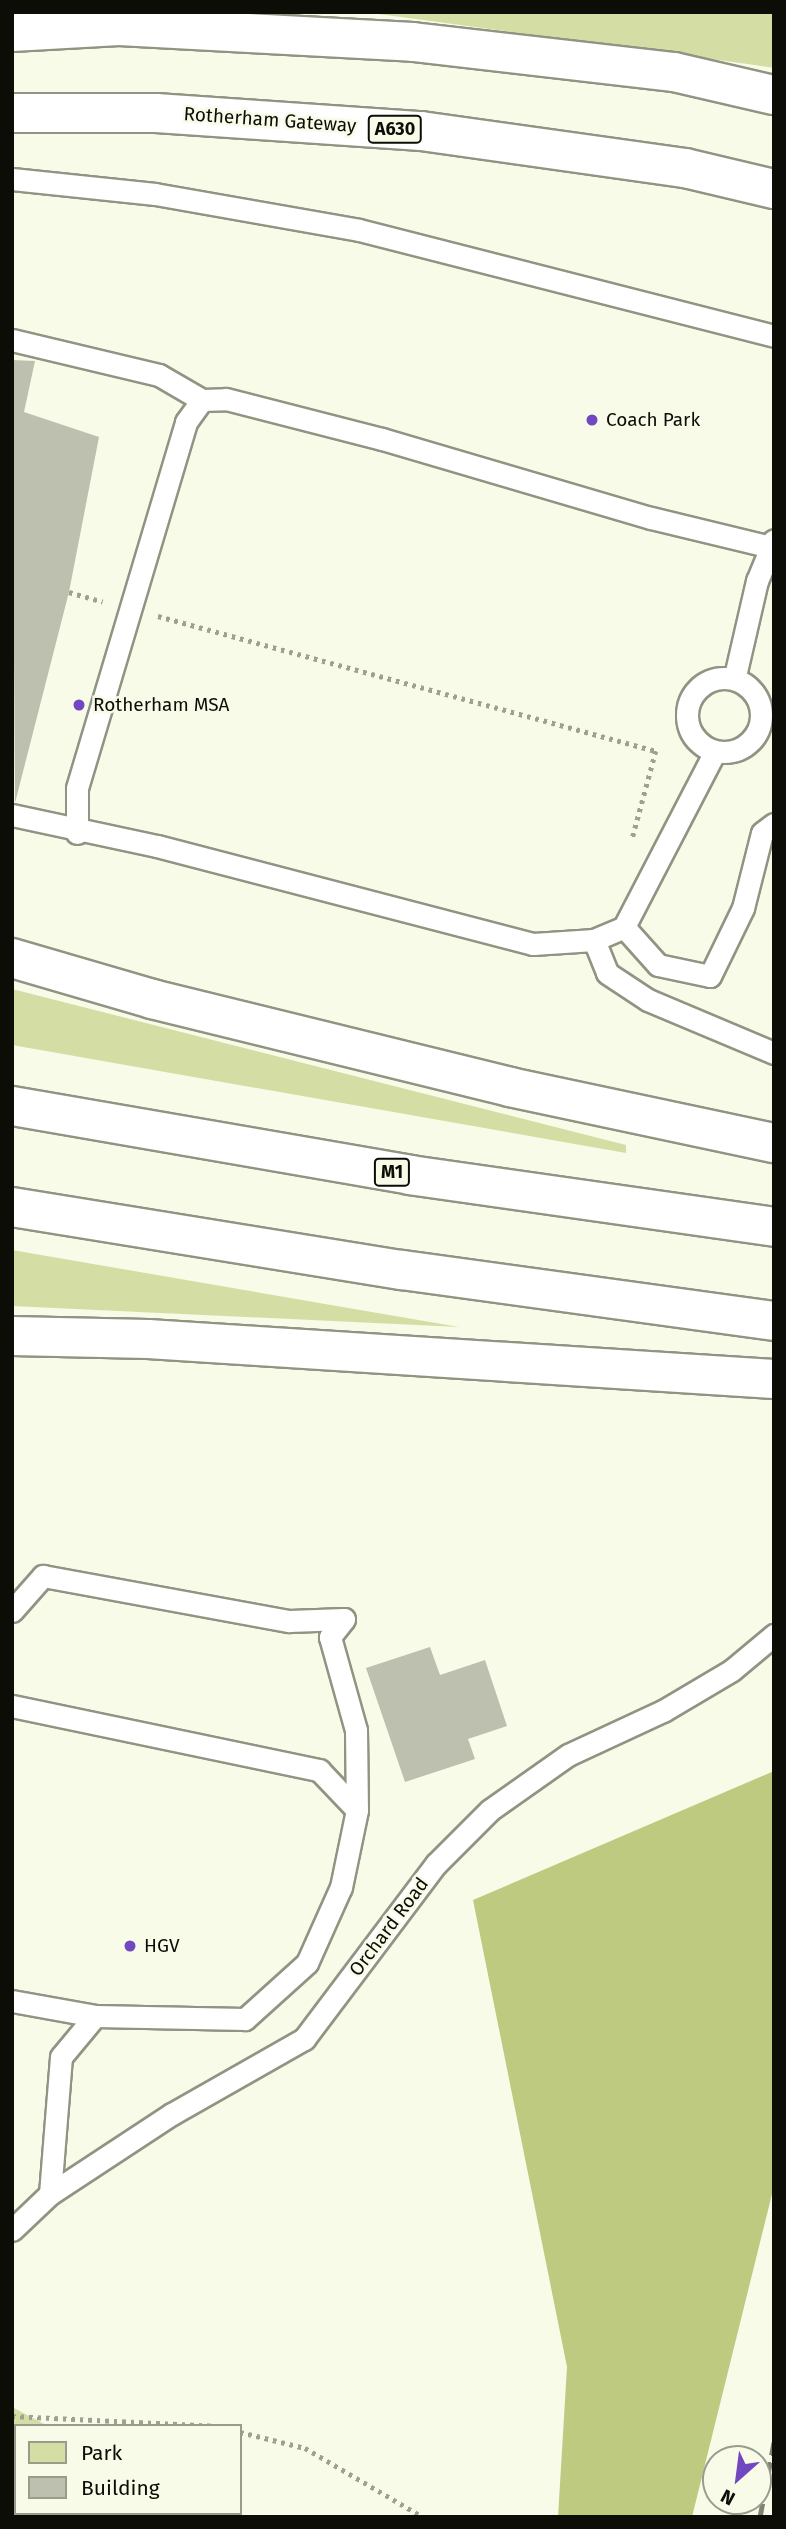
<!DOCTYPE html>
<style>
body{margin:0}
#map{position:relative;width:786px;height:2529px;overflow:hidden;background:#f7fbe7;font-family:"Fira Sans",sans-serif}
div>[style]{position:absolute}
[style*='--x']{left:calc(var(--x)*1px);top:calc(var(--y)*1px);width:calc(var(--w)*1px);rotate:calc(var(--a)*1deg)}
.green>*{inset:0;background:#d4dea4}
.forest>*{inset:0;background:#bfca81}
.building>*{inset:0;background:#bdc0ae}
.path>*{height:4.5px;margin-top:-2.25px;transform-origin:0;background:repeating-linear-gradient(90deg,#9ea192 0 3.5px,transparent 0 8.5px)}
.roads{filter:drop-shadow(2px 0 #909482) drop-shadow(-2px 0 #909482) drop-shadow(0 2px #909482) drop-shadow(0 -2px #909482)}
.service>*{height:21px;margin:-10.5px;padding:0 10.5px;transform-origin:10.5px;border-radius:10.5px;background:#fff}
.service>.ring{margin:-10.5px;padding:0;box-sizing:content-box;background:none;border:21px solid #fff;border-radius:50%}
.trunk>*{height:38px;margin:-19px;padding:0 19px;transform-origin:19px;border-radius:19px;background:#fff}
.motorway>*{height:38px;margin:-19px;padding:0 19px;transform-origin:19px;border-radius:19px;background:#fff}
.rail>*{height:5px;margin-top:-2.5px;transform-origin:0;background:repeating-linear-gradient(90deg,#7f8275 0 14px,transparent 0 21px)}
.dots>*{width:19px;height:19px;translate:-50% -50%;box-sizing:border-box;border:4px solid #f7fbe7;border-radius:50%}
span{translate:-50% -50%;white-space:nowrap;text-align:center;line-height:1.15;-webkit-text-stroke:5px #f7fbe7;paint-order:stroke}
.shield-label span{padding:2px 5px;background:#f7fbe7;border:2px solid;border-radius:5px;-webkit-text-stroke-width:0}
.shield-label{font-size:18px;color:#0c0d07;font-weight:700}
.street-label{font-size:19px;color:#0c0d07}
.poi-label{font-size:19px;color:#0c0d07}
.left{translate:0 -50%;text-align:left}
.frame{position:absolute;inset:0;border:14px solid #0c0d07;pointer-events:none}
.legend{position:absolute;left:14px;top:2424px;width:228px;height:91px;box-sizing:border-box;background:#f7fbe7;border:2px solid #999c8d;margin:0;padding:9px 12px;list-style:none;font-size:21px;color:#0c0d07}
.legend li{display:flex;align-items:center;gap:14px;height:35px}
.legend b{width:35px;border:2px solid #999c8d}
.north{position:absolute;left:702px;top:2445px;width:70px;height:70px;box-sizing:border-box;background:#f7fbe7;border:2px solid #999c8d;border-radius:50%;rotate:208deg;font-size:19px;font-weight:700;line-height:28px;text-align:center;color:#0c0d07}
.north::after{content:'';display:block;margin:auto;width:24px;height:32px;background:#7248c1;clip-path:polygon(50% 0,100% 100%,50% 72%,0 100%)}
</style>
<div id="map">
<div class="green">
<i style="clip-path:polygon(364px 12px,774px 12px,774px 68px,755px 65px)"></i>
<i style="clip-path:polygon(12px 989px,626px 1145px,626px 1153px,12px 1045px)"></i>
<i style="clip-path:polygon(12px 1250px,459px 1327px,12px 1306px)"></i>
<i style="clip-path:polygon(12px 2407px,48px 2426px,16px 2426px,16px 2513px,217px 2517px,12px 2517px)"></i>
</div>
<div class="forest">
<i style="clip-path:polygon(774px 1771px,774px 2186px,692px 2517px,558px 2517px,567px 2367px,473px 1900px)"></i>
</div>
<div class="building">
<i style="clip-path:polygon(12px 360px,35px 361px,24px 412px,99px 437px,69px 592px,15px 803px)"></i>
<i style="clip-path:polygon(430px 1647px,440px 1675px,485px 1660px,507px 1726px,468px 1739px,475px 1759px,405px 1782px,366px 1668px)"></i>
</div>
<div class="path">
<i style="--x:69;--y:592;--w:35;--a:16"></i>
<i style="--x:158;--y:616;--w:516;--a:15.17"></i>
<i style="--x:656;--y:751;--w:92;--a:105.1"></i>
<i style="--x:12;--y:2416;--w:202;--a:2.8"></i>
<i style="--x:240;--y:2432;--w:67;--a:13.8"></i>
<i style="--x:305;--y:2448;--w:137;--a:30.3"></i>
</div>
<div class="roads">
<div class="service">
<i style="--x:12;--y:179;--w:144;--a:6"></i>
<i style="--x:155;--y:194;--w:207;--a:10"></i>
<i style="--x:359;--y:230;--w:428;--a:14.3"></i>
<i style="--x:12;--y:340;--w:151;--a:13.4"></i>
<i style="--x:159;--y:375;--w:50;--a:30.2"></i>
<i style="--x:735;--y:676;--w:98;--a:-77"></i>
<i style="--x:757;--y:581;--w:44;--a:-67.5"></i>
<i class="ring" style="left:687px;top:678px;width:53px;height:53px"></i>
<i style="--x:12;--y:815;--w:148;--a:12.1"></i>
<i style="--x:157;--y:846;--w:389;--a:14.6"></i>
<i style="--x:533;--y:944;--w:61;--a:-3.8"></i>
<i style="--x:594;--y:940;--w:33;--a:-23"></i>
<i style="--x:624;--y:927;--w:194;--a:-62.6"></i>
<i style="--x:77;--y:833;--w:45;--a:-90"></i>
<i style="--x:77;--y:788;--w:382;--a:-73.4"></i>
<i style="--x:186;--y:422;--w:27;--a:-54"></i>
<i style="--x:202;--y:400;--w:24;--a:-2"></i>
<i style="--x:226;--y:399;--w:161;--a:14.4"></i>
<i style="--x:382;--y:439;--w:280;--a:16.4"></i>
<i style="--x:651;--y:518;--w:123;--a:13.6"></i>
<i style="--x:624;--y:927;--w:51;--a:48.2"></i>
<i style="--x:658;--y:965;--w:53;--a:11.9"></i>
<i style="--x:710;--y:976;--w:76;--a:-64.1"></i>
<i style="--x:743;--y:908;--w:77;--a:-75.8"></i>
<i style="--x:762;--y:833;--w:15;--a:-37"></i>
<i style="--x:594;--y:940;--w:35;--a:68"></i>
<i style="--x:607;--y:973;--w:49;--a:33.4"></i>
<i style="--x:648;--y:1000;--w:137;--a:22.8"></i>
<i style="--x:12;--y:1611;--w:47;--a:-48.5"></i>
<i style="--x:43;--y:1576;--w:250;--a:10.4"></i>
<i style="--x:289;--y:1621;--w:55;--a:-2.1"></i>
<i style="--x:344;--y:1619;--w:23;--a:128"></i>
<i style="--x:330;--y:1637;--w:97;--a:74.4"></i>
<i style="--x:356;--y:1730;--w:80;--a:89.3"></i>
<i style="--x:12;--y:1706;--w:314;--a:11.8"></i>
<i style="--x:319;--y:1770;--w:55;--a:46.5"></i>
<i style="--x:357;--y:1810;--w:79;--a:101.7"></i>
<i style="--x:341;--y:1887;--w:83;--a:114.1"></i>
<i style="--x:307;--y:1963;--w:84;--a:137.9"></i>
<i style="--x:245;--y:2019;--w:150;--a:-178.9"></i>
<i style="--x:95;--y:2016;--w:53;--a:129.7"></i>
<i style="--x:61;--y:2057;--w:137;--a:94.6"></i>
<i style="--x:12;--y:2001;--w:84;--a:10.2"></i>
<i style="--x:12;--y:2230;--w:52;--a:-43.5"></i>
<i style="--x:50;--y:2194;--w:146;--a:-33.3"></i>
<i style="--x:172;--y:2114;--w:152;--a:-29.6"></i>
<i style="--x:304;--y:2039;--w:219;--a:-53"></i>
<i style="--x:436;--y:1864;--w:76;--a:-45"></i>
<i style="--x:490;--y:1810;--w:95;--a:-35.2"></i>
<i style="--x:568;--y:1755;--w:105;--a:-24.9"></i>
<i style="--x:663;--y:1711;--w:80;--a:-30.7"></i>
<i style="--x:732;--y:1670;--w:55;--a:-39.8"></i>
</div>
<div class="trunk">
<i style="--x:12;--y:32;--w:107;--a:-3.2"></i>
<i style="--x:119;--y:26;--w:294;--a:3.1"></i>
<i style="--x:413;--y:42;--w:263;--a:6.6"></i>
<i style="--x:674;--y:72;--w:103;--a:13"></i>
<i style="--x:12;--y:113;--w:144;--a:0"></i>
<i style="--x:156;--y:113;--w:266;--a:3.9"></i>
<i style="--x:421;--y:131;--w:267;--a:8"></i>
<i style="--x:685;--y:168;--w:91;--a:13.3"></i>
</div>
<div class="motorway">
<i style="--x:12;--y:958;--w:146;--a:16.3"></i>
<i style="--x:152;--y:999;--w:369;--a:13.8"></i>
<i style="--x:510;--y:1087;--w:270;--a:12"></i>
<i style="--x:12;--y:1106;--w:404;--a:9.8"></i>
<i style="--x:410;--y:1175;--w:368;--a:8.1"></i>
<i style="--x:12;--y:1207;--w:395;--a:9.2"></i>
<i style="--x:402;--y:1270;--w:375;--a:7.8"></i>
<i style="--x:12;--y:1336;--w:136;--a:1.3"></i>
<i style="--x:148;--y:1339;--w:627;--a:3.66"></i>
</div>
</div>
<div class="rail">
<i style="--x:760;--y:2517;--w:76;--a:-79.4"></i>
</div>
<div class="dots">
<i style="left:592px;top:420px;background:#7248c1"></i>
<i style="left:79px;top:705px;background:#7248c1"></i>
<i style="left:130px;top:1946px;background:#7248c1"></i>
</div>
<div class="shield-label">
<span style="left:395px;top:129px">A630</span>
<span style="left:392px;top:1172px">M1</span>
</div>
<div class="street-label">
<span style="left:270px;top:120px;rotate:4deg">Rotherham Gateway</span>
<span style="left:389px;top:1927px;rotate:-53deg">Orchard Road</span>
</div>
<div class="poi-label">
<span class="left" style="left:606px;top:420px">Coach Park</span>
<span class="left" style="left:93px;top:705px">Rotherham MSA</span>
<span class="left" style="left:144px;top:1946px">HGV</span>
</div>
<div class="frame"></div>
<ul class="legend">
<li><b style="height:19px;background:#d4dea4"></b>Park</li>
<li><b style="height:19px;background:#bdc0ae"></b>Building</li>
</ul>
<div class="north">N</div>
</div>
